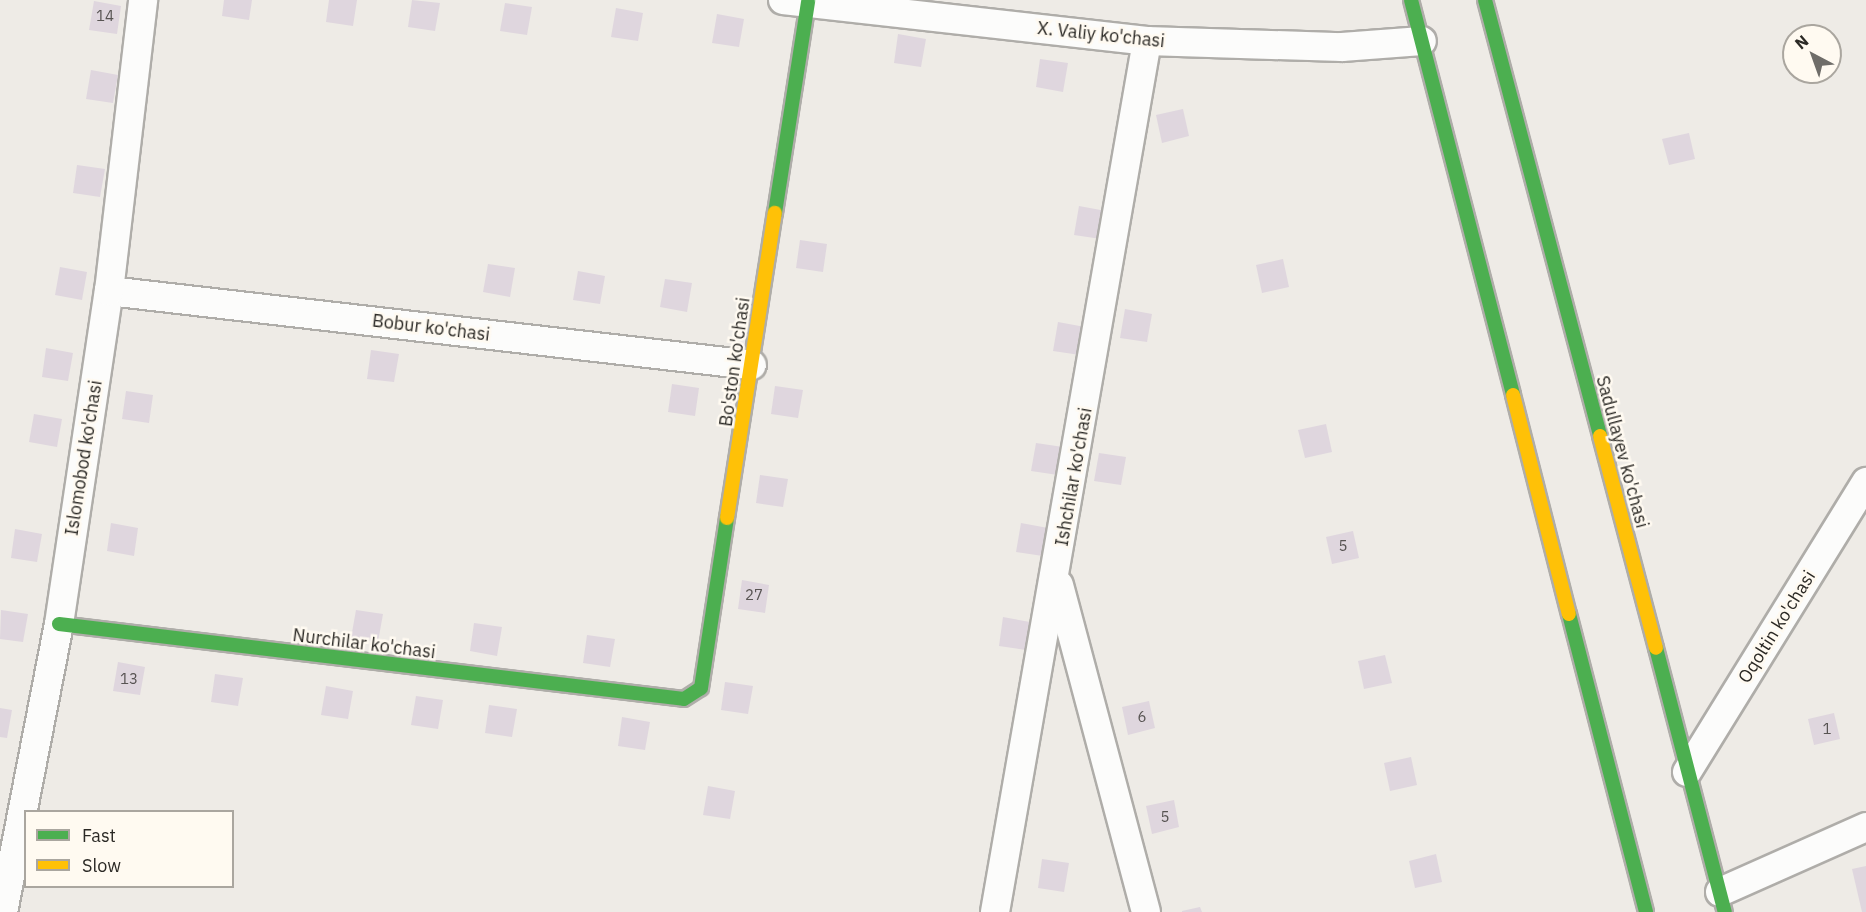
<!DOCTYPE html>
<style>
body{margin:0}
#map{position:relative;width:1866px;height:912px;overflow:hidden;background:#eeebe6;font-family:"IBM Plex Sans",sans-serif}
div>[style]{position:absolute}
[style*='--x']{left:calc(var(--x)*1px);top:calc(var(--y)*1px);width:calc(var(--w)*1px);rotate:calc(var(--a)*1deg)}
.building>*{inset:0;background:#dfd6de}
.roads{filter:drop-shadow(2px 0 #afada9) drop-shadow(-2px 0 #afada9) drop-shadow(0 2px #afada9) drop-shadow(0 -2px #afada9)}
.street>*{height:28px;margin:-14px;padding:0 14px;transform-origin:14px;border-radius:14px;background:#fcfcfb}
.fast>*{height:14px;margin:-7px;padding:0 7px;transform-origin:7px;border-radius:7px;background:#4caf50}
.slow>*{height:14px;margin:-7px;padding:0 7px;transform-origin:7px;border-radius:7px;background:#ffc107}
span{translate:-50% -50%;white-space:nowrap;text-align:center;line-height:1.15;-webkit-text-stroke:5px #fffaf1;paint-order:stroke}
.number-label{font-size:15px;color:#585453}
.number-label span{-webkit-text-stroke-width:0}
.street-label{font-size:18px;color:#2b2925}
.legend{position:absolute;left:24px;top:810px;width:210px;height:78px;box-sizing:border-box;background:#fffaf1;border:2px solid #aaa69f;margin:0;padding:8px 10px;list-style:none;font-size:18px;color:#2b2925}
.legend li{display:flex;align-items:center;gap:12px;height:30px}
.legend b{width:30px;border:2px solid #aaa69f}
.north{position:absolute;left:1782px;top:24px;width:60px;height:60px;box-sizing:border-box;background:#fffaf1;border:2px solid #aaa69f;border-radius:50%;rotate:319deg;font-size:16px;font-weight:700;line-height:24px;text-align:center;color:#2b2925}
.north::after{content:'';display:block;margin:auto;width:21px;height:27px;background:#6f6d69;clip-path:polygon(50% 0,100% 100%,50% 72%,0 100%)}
</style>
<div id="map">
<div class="building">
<i style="clip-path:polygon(224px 0,252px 0,249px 20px,222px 16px)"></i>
<i style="clip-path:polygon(329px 0,357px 0,353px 26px,326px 22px)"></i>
<i style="clip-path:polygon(412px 0,440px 3px,435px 31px,408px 27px)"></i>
<i style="clip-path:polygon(94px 1px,121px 6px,117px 34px,89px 30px)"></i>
<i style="clip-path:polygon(505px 3px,532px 7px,527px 35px,500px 31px)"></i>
<i style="clip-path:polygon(616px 8px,643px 13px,638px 41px,611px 37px)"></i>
<i style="clip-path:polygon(717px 14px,744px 19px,739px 47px,712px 43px)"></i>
<i style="clip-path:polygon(898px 34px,926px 39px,921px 67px,894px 63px)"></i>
<i style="clip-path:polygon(1040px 59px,1068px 63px,1063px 92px,1036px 87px)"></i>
<i style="clip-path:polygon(91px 70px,118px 75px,113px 103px,86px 99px)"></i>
<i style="clip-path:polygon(1183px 109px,1189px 136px,1162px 143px,1156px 115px)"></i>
<i style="clip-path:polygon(1689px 133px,1695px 159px,1669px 165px,1662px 139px)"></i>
<i style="clip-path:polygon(77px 165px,105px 169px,100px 197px,73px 193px)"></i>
<i style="clip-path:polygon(1079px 206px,1106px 211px,1101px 239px,1074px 235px)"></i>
<i style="clip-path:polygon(800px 240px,827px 244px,823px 272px,796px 268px)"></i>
<i style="clip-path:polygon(1283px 259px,1289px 287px,1262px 293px,1256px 265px)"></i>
<i style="clip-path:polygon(488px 264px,515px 268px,510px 297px,483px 292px)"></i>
<i style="clip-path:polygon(60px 267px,87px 272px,82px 300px,55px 295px)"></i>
<i style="clip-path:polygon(578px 271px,605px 276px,600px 304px,573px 300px)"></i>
<i style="clip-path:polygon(665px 279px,692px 283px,687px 312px,660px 307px)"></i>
<i style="clip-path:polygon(1125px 309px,1152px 314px,1147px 342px,1120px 338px)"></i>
<i style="clip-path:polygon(1058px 322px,1085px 327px,1080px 355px,1053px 351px)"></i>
<i style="clip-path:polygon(46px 348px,73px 353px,68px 381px,42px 377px)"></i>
<i style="clip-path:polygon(371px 350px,399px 354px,394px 382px,367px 379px)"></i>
<i style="clip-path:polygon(672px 384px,699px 388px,695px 416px,668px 412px)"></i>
<i style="clip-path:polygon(775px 386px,803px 390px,798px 418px,771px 414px)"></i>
<i style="clip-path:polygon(126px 391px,153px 395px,149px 423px,122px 419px)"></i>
<i style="clip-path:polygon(34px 414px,62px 419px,57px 447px,29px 442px)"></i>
<i style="clip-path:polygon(1326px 424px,1332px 452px,1305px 458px,1298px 430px)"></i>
<i style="clip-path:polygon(1036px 443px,1063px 447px,1058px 475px,1031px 471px)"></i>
<i style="clip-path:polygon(1099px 453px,1126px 457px,1121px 485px,1094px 481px)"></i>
<i style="clip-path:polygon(760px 475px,788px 479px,783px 507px,756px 503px)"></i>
<i style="clip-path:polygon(111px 523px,138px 528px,134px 556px,107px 551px)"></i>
<i style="clip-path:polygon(1021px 523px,1048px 528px,1043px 556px,1016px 552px)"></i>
<i style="clip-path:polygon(15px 529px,42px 534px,37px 562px,11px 558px)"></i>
<i style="clip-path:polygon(1353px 531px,1359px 558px,1332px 564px,1326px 537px)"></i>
<i style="clip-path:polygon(742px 580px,769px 585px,765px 613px,738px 609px)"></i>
<i style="clip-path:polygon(1px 610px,28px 614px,23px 642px,0 639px)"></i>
<i style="clip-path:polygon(356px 610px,383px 614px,378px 642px,351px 638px)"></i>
<i style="clip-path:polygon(1003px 617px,1030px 622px,1026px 650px,999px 646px)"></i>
<i style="clip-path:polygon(474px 623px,502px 627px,497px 656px,470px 651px)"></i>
<i style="clip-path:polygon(587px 635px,615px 639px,610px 667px,583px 663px)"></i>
<i style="clip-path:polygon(1385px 655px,1392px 683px,1364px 689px,1358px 661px)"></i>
<i style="clip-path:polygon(118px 662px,145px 667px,140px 695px,113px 691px)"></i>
<i style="clip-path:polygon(215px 674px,243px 678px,238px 706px,211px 702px)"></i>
<i style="clip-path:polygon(725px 682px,753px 686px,748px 714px,721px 710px)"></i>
<i style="clip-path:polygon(326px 686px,353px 691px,348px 719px,321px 715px)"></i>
<i style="clip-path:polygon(416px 696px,443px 700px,438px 729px,411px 725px)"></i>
<i style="clip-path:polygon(1149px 701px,1155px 728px,1128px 735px,1122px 707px)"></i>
<i style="clip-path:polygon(489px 705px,517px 709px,512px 737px,485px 733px)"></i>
<i style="clip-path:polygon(0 708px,12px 710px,7px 738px,0 737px)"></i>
<i style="clip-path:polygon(1834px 713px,1840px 739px,1814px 745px,1808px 719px)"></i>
<i style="clip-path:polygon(622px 717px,650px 722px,645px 750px,618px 746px)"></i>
<i style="clip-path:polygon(1411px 757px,1417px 785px,1390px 791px,1384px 763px)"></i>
<i style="clip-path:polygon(708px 786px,735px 791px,730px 819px,703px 815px)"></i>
<i style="clip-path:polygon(1174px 800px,1179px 827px,1152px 834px,1146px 806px)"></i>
<i style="clip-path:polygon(1436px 854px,1442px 882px,1415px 888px,1409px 861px)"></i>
<i style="clip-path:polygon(1042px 859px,1069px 863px,1064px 892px,1038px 888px)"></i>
<i style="clip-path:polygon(1866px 866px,1866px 912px,1862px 912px,1852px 869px)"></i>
<i style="clip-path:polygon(1200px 907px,1202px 912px,1182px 912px,1182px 911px)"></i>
</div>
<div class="roads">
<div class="street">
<i style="--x:783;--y:0;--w:366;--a:6.4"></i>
<i style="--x:1147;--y:41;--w:195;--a:1.8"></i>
<i style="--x:1342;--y:47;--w:80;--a:-4.3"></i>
<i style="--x:109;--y:291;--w:647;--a:6.57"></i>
<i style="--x:1059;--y:585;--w:338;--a:75.1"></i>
<i style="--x:1687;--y:772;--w:341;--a:-58.3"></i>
<i style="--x:1720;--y:892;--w:160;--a:-24"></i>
<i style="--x:3;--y:912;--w:293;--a:-79"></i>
<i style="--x:59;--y:624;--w:337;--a:-81.5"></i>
<i style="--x:109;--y:291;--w:293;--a:-83.3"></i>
<i style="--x:995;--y:912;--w:884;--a:-80.1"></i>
</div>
<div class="fast">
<i style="--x:1411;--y:0;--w:408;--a:75.5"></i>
<i style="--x:1485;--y:0;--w:451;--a:75.2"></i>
<i style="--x:775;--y:213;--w:214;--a:-81.1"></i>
<i style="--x:1569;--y:614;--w:308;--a:75.5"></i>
<i style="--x:59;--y:624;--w:629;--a:6.84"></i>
<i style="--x:684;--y:699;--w:20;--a:-33"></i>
<i style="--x:701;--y:688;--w:172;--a:-81.3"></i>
<i style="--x:1656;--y:648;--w:273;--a:75.4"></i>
</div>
<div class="slow">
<i style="--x:1513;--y:395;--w:226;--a:75.7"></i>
<i style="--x:1600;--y:436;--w:219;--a:75.2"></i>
<i style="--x:727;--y:518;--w:309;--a:-81.1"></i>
</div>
</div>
<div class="number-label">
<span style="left:105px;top:16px">14</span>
<span style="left:1343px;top:546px">5</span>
<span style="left:754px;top:595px">27</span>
<span style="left:129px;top:679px">13</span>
<span style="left:1142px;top:717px">6</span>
<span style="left:1827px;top:729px">1</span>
<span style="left:1165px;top:817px">5</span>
</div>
<div class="street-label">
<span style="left:1101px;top:35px;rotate:6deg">X. Valiy ko'chasi</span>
<span style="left:431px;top:328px;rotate:7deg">Bobur ko'chasi</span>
<span style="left:735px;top:362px;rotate:-82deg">Bo'ston ko'chasi</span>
<span style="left:1622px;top:452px;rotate:75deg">Sadullayev ko'chasi</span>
<span style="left:84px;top:458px;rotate:-81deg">Islomobod ko'chasi</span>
<span style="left:1074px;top:477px;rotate:-80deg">Ishchilar ko'chasi</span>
<span style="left:1777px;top:627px;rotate:-58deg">Oqoltin ko'chasi</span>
<span style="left:364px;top:644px;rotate:7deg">Nurchilar ko'chasi</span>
</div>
<ul class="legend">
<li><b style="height:8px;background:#4caf50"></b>Fast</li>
<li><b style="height:8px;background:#ffc107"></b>Slow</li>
</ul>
<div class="north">N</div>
</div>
